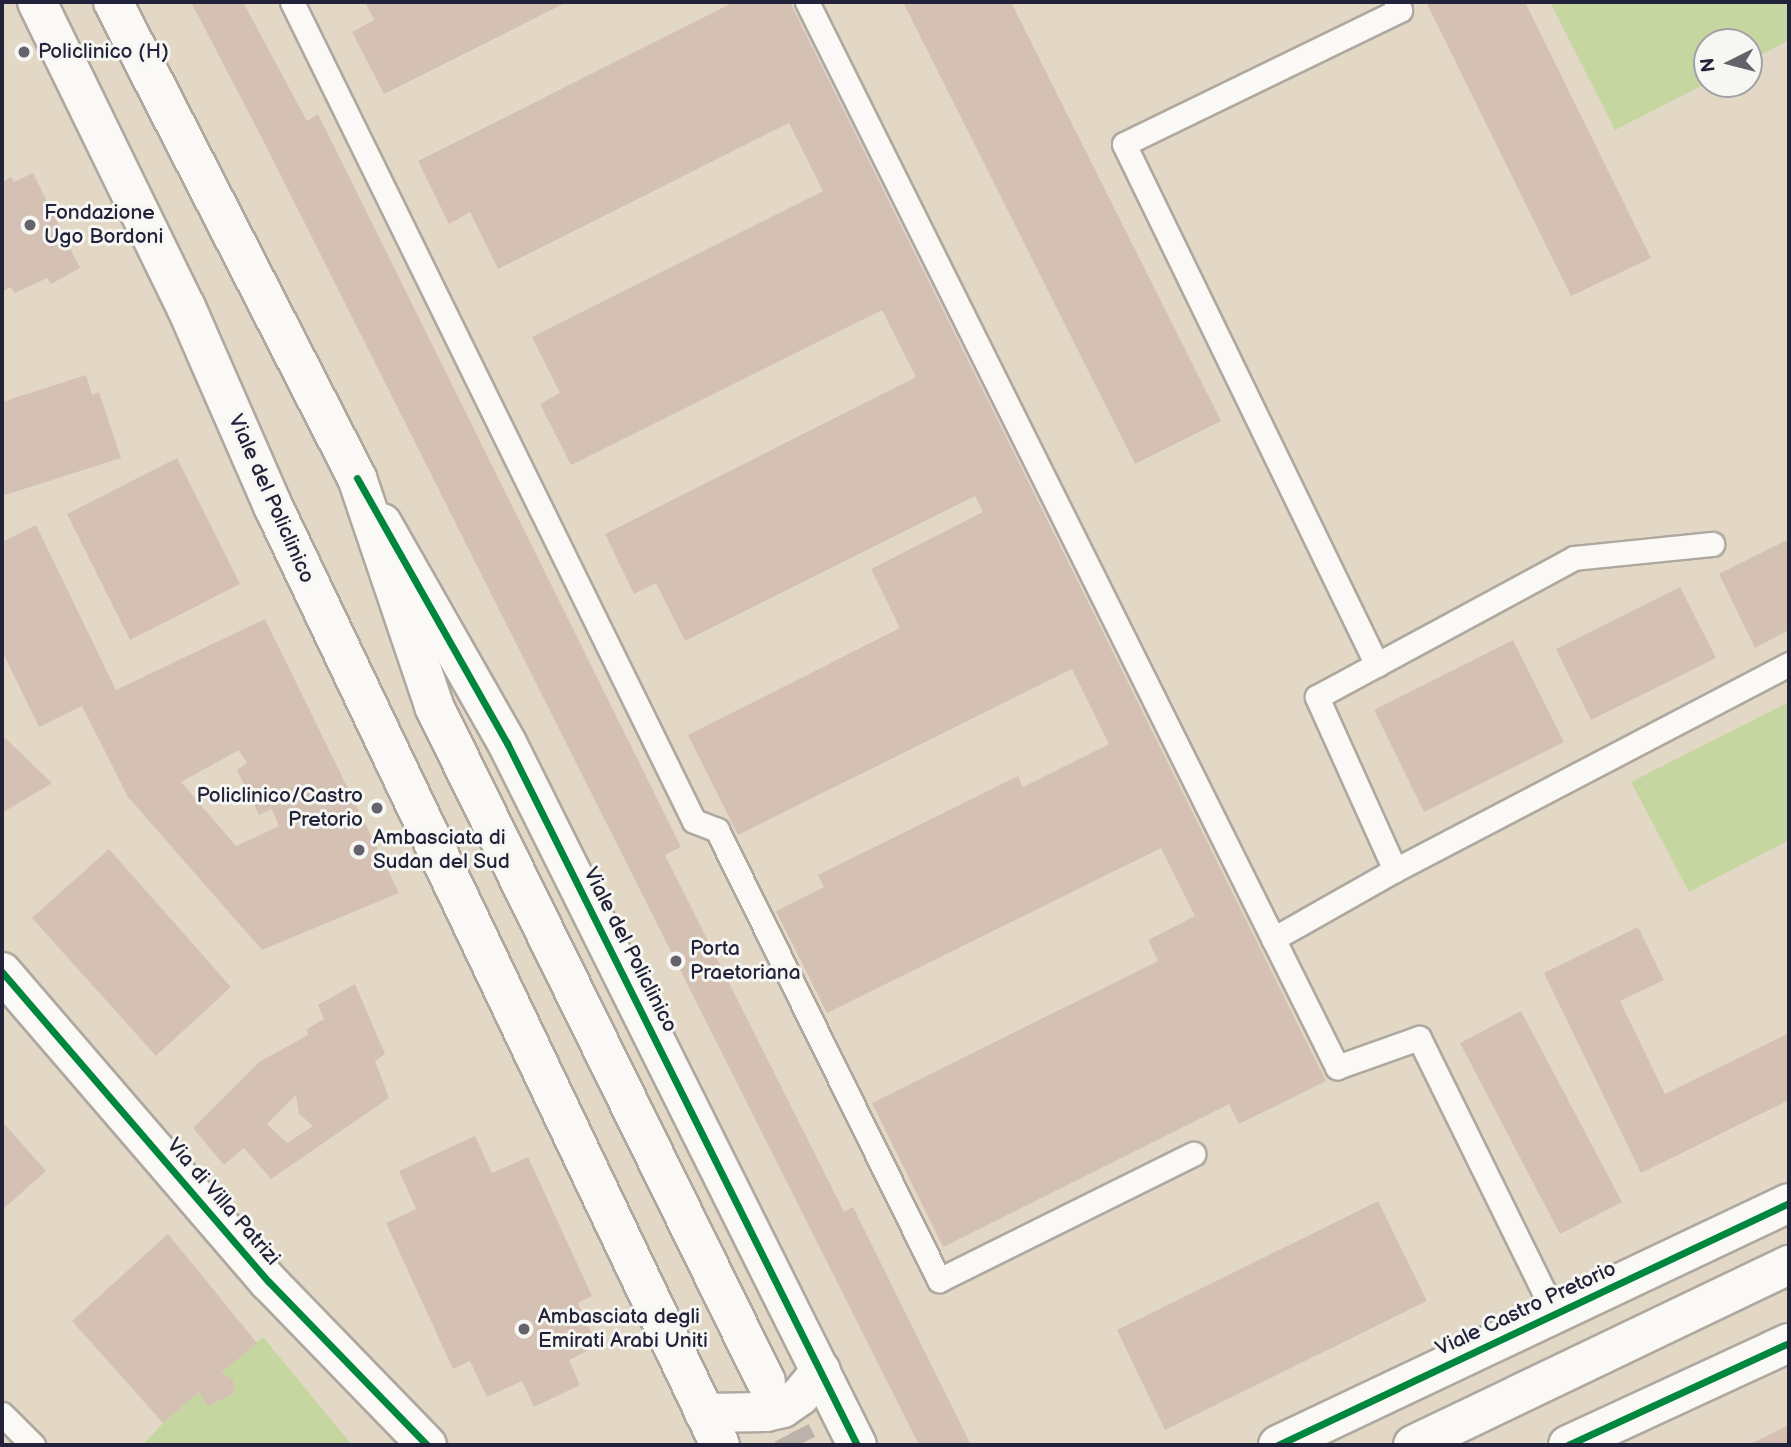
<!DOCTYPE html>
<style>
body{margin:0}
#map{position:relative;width:1791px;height:1447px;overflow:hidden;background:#e3d8c6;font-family:"Balsamiq Sans",sans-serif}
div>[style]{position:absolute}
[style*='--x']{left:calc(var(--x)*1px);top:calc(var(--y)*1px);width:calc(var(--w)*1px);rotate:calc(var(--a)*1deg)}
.green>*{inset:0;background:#c5d6a0}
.building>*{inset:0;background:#d5c1b3}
.primary-tunnel>*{height:38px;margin-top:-19px;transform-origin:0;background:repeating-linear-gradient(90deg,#bcb4aa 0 38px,transparent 0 57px)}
.roads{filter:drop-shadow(2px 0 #aea89f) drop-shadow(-2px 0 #aea89f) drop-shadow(0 2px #aea89f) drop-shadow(0 -2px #aea89f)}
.lane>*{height:23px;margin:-11.5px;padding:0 11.5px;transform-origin:11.5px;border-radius:11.5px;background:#fbf9f6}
.street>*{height:38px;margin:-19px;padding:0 19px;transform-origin:19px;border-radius:19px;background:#fbf9f6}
.secondary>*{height:38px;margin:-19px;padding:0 19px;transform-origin:19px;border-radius:19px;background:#fbf9f6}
.primary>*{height:38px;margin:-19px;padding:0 19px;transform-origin:19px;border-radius:19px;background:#fbf9f6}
.cycleway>*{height:7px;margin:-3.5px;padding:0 3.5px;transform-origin:3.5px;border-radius:3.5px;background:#00873e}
.dots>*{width:19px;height:19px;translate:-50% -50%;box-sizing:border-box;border:4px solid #f6f6f2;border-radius:50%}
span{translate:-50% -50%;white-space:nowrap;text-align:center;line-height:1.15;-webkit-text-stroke:6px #f6f6f2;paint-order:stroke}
.poi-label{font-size:21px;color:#22223b}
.left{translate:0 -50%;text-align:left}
.right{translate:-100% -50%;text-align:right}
.street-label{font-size:21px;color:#22223b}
.frame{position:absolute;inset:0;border:4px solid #22223b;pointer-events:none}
.north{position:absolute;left:1693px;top:28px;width:70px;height:70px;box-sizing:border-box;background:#f6f6f2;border:2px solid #a1a1a9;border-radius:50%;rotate:264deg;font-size:19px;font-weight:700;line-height:28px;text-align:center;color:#22223b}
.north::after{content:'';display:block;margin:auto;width:24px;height:32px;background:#66626c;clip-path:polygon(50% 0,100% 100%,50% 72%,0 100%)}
</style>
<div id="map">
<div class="green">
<i style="clip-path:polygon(1550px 2px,1789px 2px,1789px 40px,1749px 61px,1749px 42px,1707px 42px,1707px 83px,1615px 130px)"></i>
<i style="clip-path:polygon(1789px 702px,1789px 840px,1689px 892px,1631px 782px)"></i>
<i style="clip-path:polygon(263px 1337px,352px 1445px,143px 1445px,163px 1423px)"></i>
</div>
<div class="building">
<i style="clip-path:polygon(191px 2px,243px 2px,307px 121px,318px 114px,681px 847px,665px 855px,844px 1212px,853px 1207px,971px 1445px,919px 1445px,265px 144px)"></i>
<i style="clip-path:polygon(365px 2px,567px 2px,384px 94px,352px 32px,374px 20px)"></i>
<i style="clip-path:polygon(729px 2px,790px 2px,1326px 1081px,1239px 1124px,1229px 1104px,943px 1247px,872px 1103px,1158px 961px,1148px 940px,1195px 916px,1161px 848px,827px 1013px,776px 911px,824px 887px,818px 875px,1018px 776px,1023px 787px,1109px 744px,1072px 669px,738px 835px,688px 735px,900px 628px,871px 569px,983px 512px,975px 496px,685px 641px,656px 583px,634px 594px,605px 534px,916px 377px,882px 310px,571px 465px,540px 404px,560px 393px,532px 337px,823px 191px,789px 123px,498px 269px,470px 212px,449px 224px,418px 161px,730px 4px)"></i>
<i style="clip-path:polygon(903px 2px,1011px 2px,1221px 421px,1135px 464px)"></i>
<i style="clip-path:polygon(1426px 2px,1525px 2px,1651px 258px,1571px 296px)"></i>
<i style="clip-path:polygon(33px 173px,80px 268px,51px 284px,47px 278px,15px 293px,10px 287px,2px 292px,2px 182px,11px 177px,14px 182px)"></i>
<i style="clip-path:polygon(86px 375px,92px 395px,99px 392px,121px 458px,2px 496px,2px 402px)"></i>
<i style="clip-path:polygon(177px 458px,240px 584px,130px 640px,67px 514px)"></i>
<i style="clip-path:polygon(evenodd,36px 525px,116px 690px,265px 619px,399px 893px,262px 950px,128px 797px,82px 706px,39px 727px,2px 651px,2px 542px,36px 525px,239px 750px,247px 763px,237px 770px,259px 815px,272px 809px,279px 826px,236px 846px,181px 782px,239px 750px)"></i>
<i style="clip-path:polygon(1789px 539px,1789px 630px,1755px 648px,1719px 574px)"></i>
<i style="clip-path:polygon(1680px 587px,1716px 658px,1591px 720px,1556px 649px)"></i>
<i style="clip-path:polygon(1513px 640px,1564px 742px,1424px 812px,1374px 710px)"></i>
<i style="clip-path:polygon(2px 735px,52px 783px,2px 813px)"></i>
<i style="clip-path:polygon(109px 849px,231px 987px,156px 1056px,32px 918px)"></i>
<i style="clip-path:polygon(1638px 927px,1664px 980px,1620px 1001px,1665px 1094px,1789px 1033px,1789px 1100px,1641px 1173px,1544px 973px)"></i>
<i style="clip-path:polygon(evenodd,355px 984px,385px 1054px,375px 1061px,389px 1098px,271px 1179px,244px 1148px,224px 1165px,193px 1128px,259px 1062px,308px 1035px,307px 1029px,324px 1019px,318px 1005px,355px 984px,296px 1095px,299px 1114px,313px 1126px,287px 1143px,267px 1124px,296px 1095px)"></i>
<i style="clip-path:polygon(1521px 1011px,1622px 1202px,1560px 1234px,1460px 1043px)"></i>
<i style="clip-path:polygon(2px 1121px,46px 1171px,2px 1210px)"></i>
<i style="clip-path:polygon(475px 1136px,492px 1173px,528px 1157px,592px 1296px,578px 1303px,597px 1346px,569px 1360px,580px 1385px,534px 1407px,522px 1381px,487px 1397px,470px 1361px,453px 1369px,386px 1223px,416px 1209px,399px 1171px)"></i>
<i style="clip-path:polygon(1378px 1201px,1427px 1301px,1165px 1430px,1117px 1330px)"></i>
<i style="clip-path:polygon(168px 1234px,257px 1343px,221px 1373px,233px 1379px,234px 1393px,208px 1406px,199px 1392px,163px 1423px,72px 1321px)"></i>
<i style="clip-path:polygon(1789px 1425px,1789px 1445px,1748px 1445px)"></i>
</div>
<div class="primary-tunnel">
<i style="--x:766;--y:1382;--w:71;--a:63.1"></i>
</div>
<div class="roads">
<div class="lane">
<i style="--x:292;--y:2;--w:912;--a:63.86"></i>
<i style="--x:694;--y:821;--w:25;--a:21"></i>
<i style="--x:717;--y:830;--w:502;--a:63.74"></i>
<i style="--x:939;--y:1280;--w:284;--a:-26.4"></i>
<i style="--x:807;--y:2;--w:1190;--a:63.54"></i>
<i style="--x:1337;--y:1067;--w:87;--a:-19.5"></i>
<i style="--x:1419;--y:1038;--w:308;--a:63.8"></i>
<i style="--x:1377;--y:665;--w:579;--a:-115.9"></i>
<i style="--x:1124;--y:144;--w:307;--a:-25.9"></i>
<i style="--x:1400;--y:10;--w:9;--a:-117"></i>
<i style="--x:1395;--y:870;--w:190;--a:-114.3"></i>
<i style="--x:1317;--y:697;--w:292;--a:-28.4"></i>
<i style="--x:1574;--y:558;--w:139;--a:-5.8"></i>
<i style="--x:1273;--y:939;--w:140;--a:-29.5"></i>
<i style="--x:1395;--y:870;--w:445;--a:-27.6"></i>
<i style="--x:2;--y:1414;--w:44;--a:45"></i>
</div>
<div class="street">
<i style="--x:2;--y:972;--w:409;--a:49.3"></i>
<i style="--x:269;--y:1282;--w:227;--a:45.9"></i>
<i style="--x:704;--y:1413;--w:62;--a:-0.9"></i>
<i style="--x:766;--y:1412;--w:17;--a:-13"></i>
<i style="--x:783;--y:1408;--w:21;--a:-35"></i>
<i style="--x:800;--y:1396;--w:33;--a:-51"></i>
</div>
<div class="secondary">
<i style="--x:382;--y:523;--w:253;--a:60.4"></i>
<i style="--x:507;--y:743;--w:784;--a:63.5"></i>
<i style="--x:1278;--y:1445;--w:565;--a:-25.34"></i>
<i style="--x:1568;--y:1445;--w:243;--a:-24.8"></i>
</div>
<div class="primary">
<i style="--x:37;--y:2;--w:339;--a:64"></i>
<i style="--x:186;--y:307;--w:215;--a:66.4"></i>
<i style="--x:272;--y:504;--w:1042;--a:64.54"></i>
<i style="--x:113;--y:2;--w:535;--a:62.86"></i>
<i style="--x:357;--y:478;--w:241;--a:71.3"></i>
<i style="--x:434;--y:706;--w:753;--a:63.84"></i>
<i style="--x:1413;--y:1445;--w:417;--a:-25.6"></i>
</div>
</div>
<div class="cycleway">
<i style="--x:357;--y:478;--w:305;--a:60.5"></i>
<i style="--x:507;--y:743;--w:784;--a:63.5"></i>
<i style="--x:2;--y:972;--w:409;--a:49.3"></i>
<i style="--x:269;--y:1282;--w:227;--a:45.9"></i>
<i style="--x:1278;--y:1445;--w:565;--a:-25.34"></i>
<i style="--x:1568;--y:1445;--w:243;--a:-24.8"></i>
</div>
<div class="dots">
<i style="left:24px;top:52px;background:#66626c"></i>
<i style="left:30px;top:225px;background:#66626c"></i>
<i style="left:377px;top:808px;background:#66626c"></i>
<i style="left:359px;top:850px;background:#66626c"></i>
<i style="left:676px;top:961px;background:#66626c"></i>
<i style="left:524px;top:1329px;background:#66626c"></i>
</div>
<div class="poi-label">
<span class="left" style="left:38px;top:52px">Policlinico (H)</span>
<span class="left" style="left:44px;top:225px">Fondazione<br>Ugo Bordoni</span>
<span class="right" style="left:363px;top:808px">Policlinico/Castro<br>Pretorio</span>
<span class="left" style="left:373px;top:850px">Ambasciata di<br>Sudan del Sud</span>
<span class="left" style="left:690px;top:961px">Porta<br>Praetoriana</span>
<span class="left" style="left:538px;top:1329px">Ambasciata degli<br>Emirati Arabi Uniti</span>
</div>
<div class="street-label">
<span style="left:271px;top:499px;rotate:66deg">Viale del Policlinico</span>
<span style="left:630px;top:950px;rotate:63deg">Viale del Policlinico</span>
<span style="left:223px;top:1202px;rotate:49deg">Via di Villa Patrizi</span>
<span style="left:1526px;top:1309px;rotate:-25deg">Viale Castro Pretorio</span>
</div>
<div class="frame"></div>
<div class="north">N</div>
</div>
